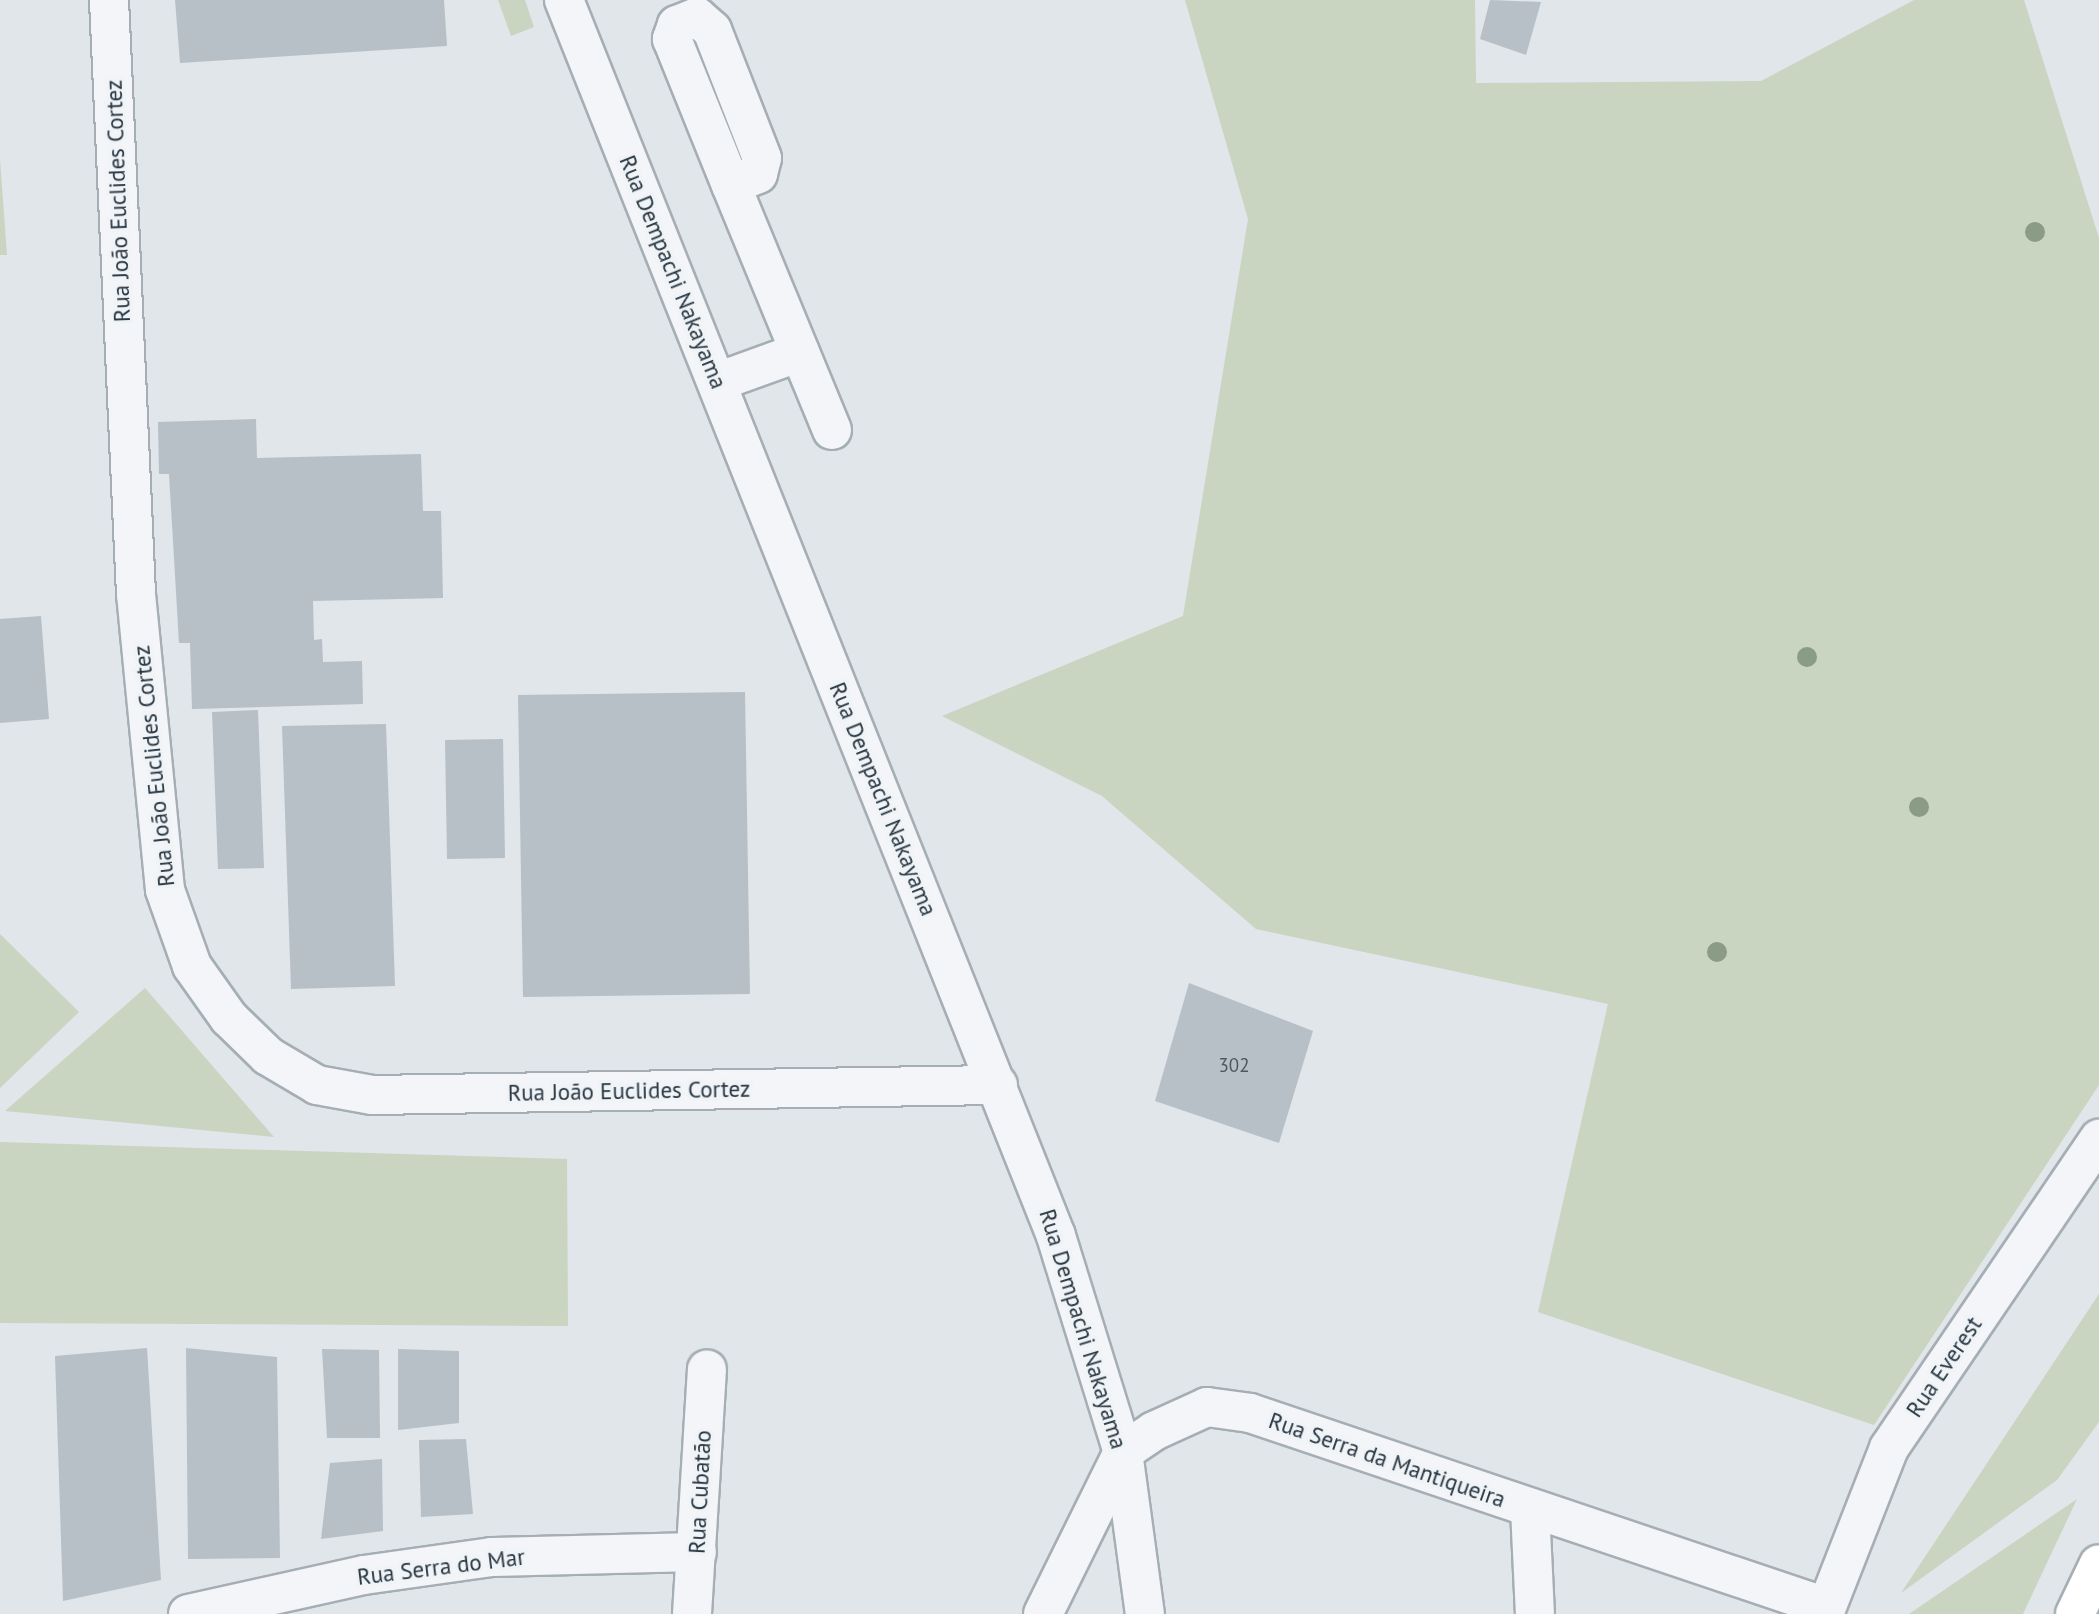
<!DOCTYPE html>
<meta charset="utf-8">
<style>
body{margin:0}
#map{position:relative;width:2099px;height:1614px;overflow:hidden;background:#e0e6ea;font-family:"PT Sans",sans-serif}
div>[style]{position:absolute}
[style*='--x']{left:calc(var(--x)*1px);top:calc(var(--y)*1px);width:calc(var(--w)*1px);rotate:calc(var(--a)*1deg)}
.green>*{inset:0;background:#c9d4c1}
.building>*{inset:0;background:#b7c0c7}
.roads{filter:drop-shadow(2px 0 #a5aeb4) drop-shadow(-2px 0 #a5aeb4) drop-shadow(0 2px #a5aeb4) drop-shadow(0 -2px #a5aeb4)}
.minor>*{height:38px;margin:-19px;padding:0 19px;transform-origin:19px;border-radius:19px;background:#f3f5f8}
.major>*{height:38px;margin:-19px;padding:0 19px;transform-origin:19px;border-radius:19px;background:#fff}
.trees>*{width:20px;height:20px;margin:-10px;border-radius:50%;background:#8a9c86}
span{translate:-50% -50%;white-space:nowrap;text-align:center;line-height:1.15;-webkit-text-stroke:7px #f0f4f7;paint-order:stroke}
.number-label{font-size:19px;color:#4c5863}
.number-label span{-webkit-text-stroke-width:0}
.street-label{font-size:23px;color:#283642}
</style>
<div id="map">
<div class="green">
<i style="clip-path:polygon(498px 0,525px 0,534px 27px,511px 36px)"></i>
<i style="clip-path:polygon(1185px 0,1475px 0,1476px 83px,1761px 81px,1914px 0,2024px 0,2099px 238px,2099px 1085px,1874px 1425px,1538px 1312px,1608px 1004px,1256px 929px,1102px 796px,942px 716px,1183px 616px,1248px 219px)"></i>
<i style="clip-path:polygon(0 159px,7px 255px,0 255px)"></i>
<i style="clip-path:polygon(0 934px,79px 1012px,0 1088px)"></i>
<i style="clip-path:polygon(145px 988px,274px 1137px,5px 1111px)"></i>
<i style="clip-path:polygon(0 1142px,567px 1159px,568px 1326px,0 1323px)"></i>
<i style="clip-path:polygon(2099px 1294px,2099px 1422px,2057px 1480px,1901px 1593px)"></i>
<i style="clip-path:polygon(2077px 1499px,2023px 1614px,1909px 1614px)"></i>
</div>
<div class="building">
<i style="clip-path:polygon(175px 0,444px 0,447px 46px,180px 63px)"></i>
<i style="clip-path:polygon(1490px 0,1541px 2px,1526px 55px,1480px 39px)"></i>
<i style="clip-path:polygon(256px 419px,257px 458px,421px 454px,423px 511px,441px 511px,443px 598px,313px 601px,314px 640px,322px 639px,323px 662px,362px 661px,363px 704px,192px 709px,190px 643px,179px 643px,169px 474px,159px 474px,158px 422px)"></i>
<i style="clip-path:polygon(41px 616px,49px 719px,0 723px,0 619px)"></i>
<i style="clip-path:polygon(745px 692px,750px 994px,523px 997px,518px 695px)"></i>
<i style="clip-path:polygon(258px 710px,264px 868px,218px 869px,212px 712px)"></i>
<i style="clip-path:polygon(386px 724px,395px 986px,291px 989px,282px 726px)"></i>
<i style="clip-path:polygon(503px 739px,505px 858px,447px 859px,445px 740px)"></i>
<i style="clip-path:polygon(1189px 983px,1313px 1031px,1279px 1143px,1155px 1101px)"></i>
<i style="clip-path:polygon(147px 1348px,161px 1580px,63px 1601px,55px 1356px)"></i>
<i style="clip-path:polygon(186px 1348px,277px 1357px,280px 1558px,188px 1559px)"></i>
<i style="clip-path:polygon(322px 1349px,379px 1350px,380px 1438px,327px 1438px)"></i>
<i style="clip-path:polygon(398px 1349px,459px 1351px,459px 1423px,398px 1430px)"></i>
<i style="clip-path:polygon(466px 1439px,473px 1514px,421px 1517px,419px 1440px)"></i>
<i style="clip-path:polygon(382px 1459px,383px 1531px,321px 1539px,330px 1463px)"></i>
</div>
<div class="roads">
<div class="minor">
<i style="--x:109;--y:0;--w:595;--a:87.4"></i>
<i style="--x:136;--y:594;--w:297;--a:84.4"></i>
<i style="--x:165;--y:890;--w:81;--a:70.4"></i>
<i style="--x:192;--y:966;--w:64;--a:54.6"></i>
<i style="--x:229;--y:1018;--w:54;--a:44.3"></i>
<i style="--x:268;--y:1056;--w:57;--a:30.6"></i>
<i style="--x:317;--y:1085;--w:56;--a:10.3"></i>
<i style="--x:372;--y:1095;--w:626;--a:-0.92"></i>
<i style="--x:564;--y:0;--w:1330;--a:68.29"></i>
<i style="--x:1056;--y:1236;--w:226;--a:72.8"></i>
<i style="--x:1123;--y:1452;--w:163;--a:82.3"></i>
<i style="--x:731;--y:185;--w:29;--a:-22"></i>
<i style="--x:758;--y:174;--w:16;--a:-76"></i>
<i style="--x:762;--y:158;--w:137;--a:-111.3"></i>
<i style="--x:712;--y:30;--w:20;--a:-139"></i>
<i style="--x:697;--y:17;--w:22;--a:158"></i>
<i style="--x:677;--y:25;--w:15;--a:110"></i>
<i style="--x:672;--y:39;--w:157;--a:68"></i>
<i style="--x:731;--y:185;--w:265;--a:67.6"></i>
<i style="--x:717;--y:382;--w:88;--a:-19.9"></i>
<i style="--x:1530;--y:1509;--w:105;--a:87.3"></i>
<i style="--x:188;--y:1614;--w:180;--a:-12.5"></i>
<i style="--x:364;--y:1575;--w:129;--a:-8"></i>
<i style="--x:492;--y:1557;--w:205;--a:-1.4"></i>
<i style="--x:692;--y:1614;--w:245;--a:-86.5"></i>
<i style="--x:1043;--y:1614;--w:181;--a:-63.7"></i>
<i style="--x:1123;--y:1452;--w:37;--a:-34"></i>
<i style="--x:1154;--y:1431;--w:58;--a:-24.4"></i>
<i style="--x:1207;--y:1407;--w:43;--a:7.9"></i>
<i style="--x:1250;--y:1413;--w:608;--a:18.61"></i>
<i style="--x:1824;--y:1614;--w:178;--a:-68.6"></i>
<i style="--x:1889;--y:1448;--w:374;--a:-55.8"></i>
</div>
<div class="major">
<i style="--x:2075;--y:1614;--w:55;--a:-64.4"></i>
</div>
</div>
<div class="trees">
<i style="left:2035px;top:232px"></i>
<i style="left:1807px;top:657px"></i>
<i style="left:1919px;top:807px"></i>
<i style="left:1717px;top:952px"></i>
</div>
<div class="number-label">
<span style="left:1234px;top:1066px">302</span>
</div>
<div class="street-label">
<span style="left:118px;top:201px;rotate:-92deg">Rua João Euclides Cortez</span>
<span style="left:673px;top:272px;rotate:68deg">Rua Dempachi Nakayama</span>
<span style="left:154px;top:766px;rotate:-96deg">Rua João Euclides Cortez</span>
<span style="left:883px;top:799px;rotate:68deg">Rua Dempachi Nakayama</span>
<span style="left:629px;top:1091px;rotate:-1deg">Rua João Euclides Cortez</span>
<span style="left:1083px;top:1329px;rotate:73deg">Rua Dempachi Nakayama</span>
<span style="left:1944px;top:1367px;rotate:-56deg">Rua Everest</span>
<span style="left:1387px;top:1460px;rotate:19deg">Rua Serra da Mantiqueira</span>
<span style="left:700px;top:1492px;rotate:-87deg">Rua Cubatão</span>
<span style="left:441px;top:1567px;rotate:-7deg">Rua Serra do Mar</span>
</div>
</div>
